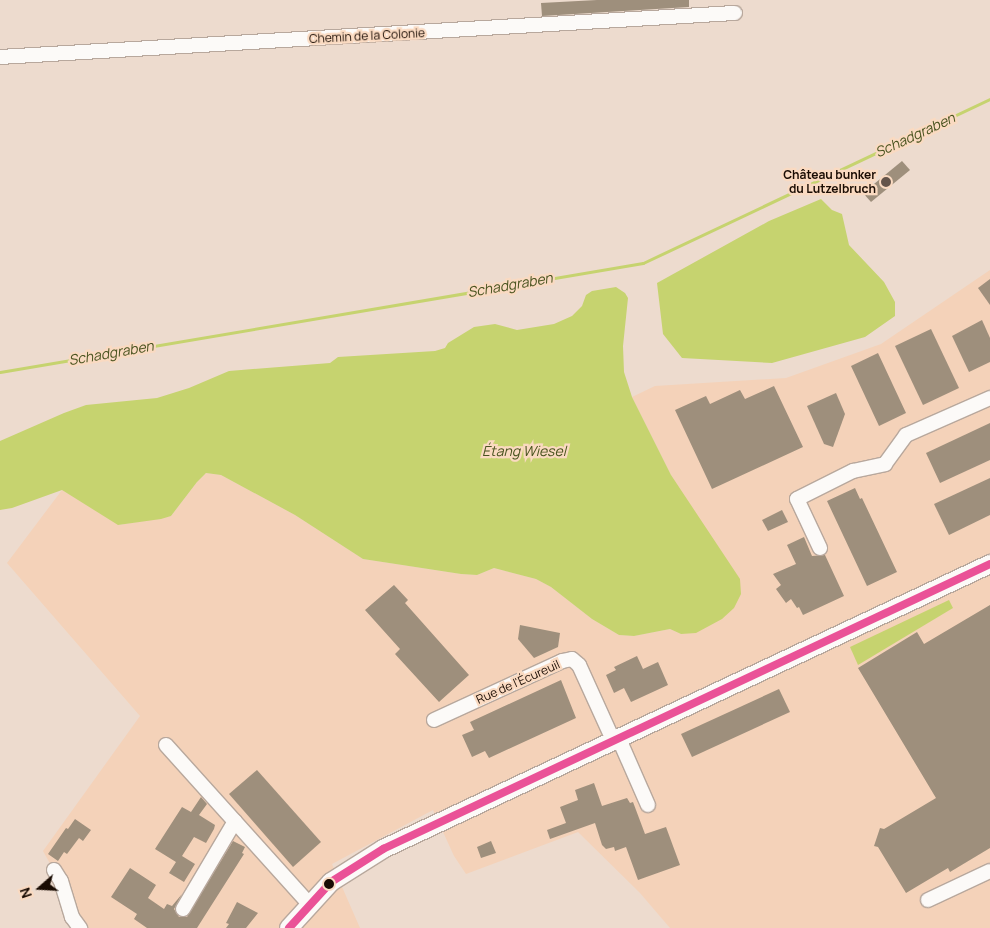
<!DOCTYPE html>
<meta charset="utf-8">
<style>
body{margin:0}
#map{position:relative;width:990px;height:928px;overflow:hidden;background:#eddbce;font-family:Manrope,sans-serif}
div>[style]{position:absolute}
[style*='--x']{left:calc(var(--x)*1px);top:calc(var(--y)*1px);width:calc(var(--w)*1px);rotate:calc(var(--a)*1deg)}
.built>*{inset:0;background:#f4d2b9}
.water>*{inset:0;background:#c6d36f}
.stream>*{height:3px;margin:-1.5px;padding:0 1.5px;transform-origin:1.5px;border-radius:1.5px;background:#c6d36f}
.building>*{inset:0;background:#9e8f7c}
.roads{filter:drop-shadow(1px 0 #b8a89d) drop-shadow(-1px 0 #b8a89d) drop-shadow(0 1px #b8a89d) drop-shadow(0 -1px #b8a89d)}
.minor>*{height:14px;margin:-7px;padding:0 7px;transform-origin:7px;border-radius:7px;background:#fcfaf8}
.major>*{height:18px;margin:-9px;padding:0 9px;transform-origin:9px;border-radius:9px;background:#fcfaf8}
.bus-1>*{height:8px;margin:-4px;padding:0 4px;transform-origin:4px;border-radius:4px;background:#ea5297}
.dots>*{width:14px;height:14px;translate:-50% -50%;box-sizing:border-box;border:2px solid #fadac1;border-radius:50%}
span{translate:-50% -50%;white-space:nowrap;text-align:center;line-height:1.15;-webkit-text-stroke:4.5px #fadac1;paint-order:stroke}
.street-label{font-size:12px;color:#1a0c03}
.poi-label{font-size:12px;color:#1a0c03;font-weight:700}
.right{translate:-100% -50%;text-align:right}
.water-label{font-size:14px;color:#49531f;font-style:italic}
.north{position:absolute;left:15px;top:863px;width:50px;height:50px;-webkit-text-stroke:4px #fadac1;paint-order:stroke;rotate:251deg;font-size:14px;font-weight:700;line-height:20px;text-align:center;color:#1a0c03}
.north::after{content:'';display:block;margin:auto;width:18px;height:22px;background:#1a0c03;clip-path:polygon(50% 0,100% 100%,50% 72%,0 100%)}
</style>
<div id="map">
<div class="built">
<i style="clip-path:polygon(990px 270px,990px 928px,670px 928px,640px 893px,578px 832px,466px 874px,454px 856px,433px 810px,332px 864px,360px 928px,78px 928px,62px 885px,43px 851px,140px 716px,7px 563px,62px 490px,119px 525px,171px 516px,197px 482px,206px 473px,221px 475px,295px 515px,363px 559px,461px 574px,477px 575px,494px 568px,536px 579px,551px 587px,592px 619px,619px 635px,634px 636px,670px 629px,681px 634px,671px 475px,632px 397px,655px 386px,786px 378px,881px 344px)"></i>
</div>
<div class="water">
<i style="clip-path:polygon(821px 199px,832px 210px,842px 214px,849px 245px,884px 282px,895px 302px,895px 316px,865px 337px,772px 363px,682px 358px,663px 334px,657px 283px,769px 221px)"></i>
<i style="clip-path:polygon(616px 287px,625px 293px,628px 298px,623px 346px,624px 372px,632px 397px,671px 475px,740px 579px,741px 594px,734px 608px,722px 619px,696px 633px,681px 634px,670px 629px,634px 636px,619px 635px,592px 619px,551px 587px,536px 579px,494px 568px,477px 575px,461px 574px,363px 559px,295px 515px,221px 475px,206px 473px,197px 482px,171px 516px,161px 519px,118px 525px,62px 490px,12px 508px,0 510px,0 441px,64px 413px,86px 405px,157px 398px,189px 388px,229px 371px,330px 363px,338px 357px,435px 351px,445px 348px,448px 343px,474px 327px,495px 324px,517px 330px,554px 324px,572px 316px,582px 306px,586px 295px,592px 291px)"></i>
<i style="clip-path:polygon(949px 600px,953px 608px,858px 665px,850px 647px)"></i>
</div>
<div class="stream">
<i style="--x:0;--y:372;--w:652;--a:-9.62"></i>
<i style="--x:643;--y:263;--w:384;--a:-25.3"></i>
</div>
<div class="building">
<i style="clip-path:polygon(597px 0,689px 0,689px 7px,542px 16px,541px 3px)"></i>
<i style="clip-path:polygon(902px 161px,910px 170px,871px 202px,863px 193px)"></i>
<i style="clip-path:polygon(990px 279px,990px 305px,978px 288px)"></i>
<i style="clip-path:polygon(982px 320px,990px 338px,990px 362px,969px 372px,952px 336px)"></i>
<i style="clip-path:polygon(931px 329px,959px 388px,923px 405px,895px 346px)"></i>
<i style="clip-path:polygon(878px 353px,906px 413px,879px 426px,851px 366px)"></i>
<i style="clip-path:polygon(774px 386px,803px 447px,712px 489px,675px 410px,706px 396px,710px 404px,740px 390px,745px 399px)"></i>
<i style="clip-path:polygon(836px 393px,845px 414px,833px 447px,824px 444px,807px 406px)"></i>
<i style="clip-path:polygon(990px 423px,990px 460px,940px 483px,926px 453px)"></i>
<i style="clip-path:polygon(990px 478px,990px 515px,949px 535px,934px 504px)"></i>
<i style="clip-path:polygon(855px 488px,860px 499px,862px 498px,897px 572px,867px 586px,827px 501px)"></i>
<i style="clip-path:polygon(782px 510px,788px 522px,768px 531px,762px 520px)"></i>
<i style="clip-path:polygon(804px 537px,812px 556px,825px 555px,844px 596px,803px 615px,799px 607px,797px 608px,791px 599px,786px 603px,776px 589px,781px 585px,773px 574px,796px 564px,787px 545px)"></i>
<i style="clip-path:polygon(394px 585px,408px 600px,405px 603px,469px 675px,439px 702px,395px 654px,400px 649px,365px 610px)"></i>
<i style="clip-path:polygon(990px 605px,990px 848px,950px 872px,948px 868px,906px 893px,878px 847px,874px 846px,880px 828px,884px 829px,936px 798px,858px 668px,917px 632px,924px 644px)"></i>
<i style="clip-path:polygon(520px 625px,560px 633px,558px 647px,534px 658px,518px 639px)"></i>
<i style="clip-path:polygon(637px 656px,643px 669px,658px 662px,668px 685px,631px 702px,624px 688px,614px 693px,606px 675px,616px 670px,614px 667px)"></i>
<i style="clip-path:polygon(561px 680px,576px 718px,489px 758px,485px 751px,472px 757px,462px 735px,474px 730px,470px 722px)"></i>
<i style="clip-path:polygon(779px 689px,790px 712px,692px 757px,681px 734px)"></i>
<i style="clip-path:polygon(257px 770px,321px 842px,293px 867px,229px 794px)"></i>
<i style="clip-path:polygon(594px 783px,602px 806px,627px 798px,630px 803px,633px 802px,645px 834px,666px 827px,680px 865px,638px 880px,626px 847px,615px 851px,614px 847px,606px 849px,602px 845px,595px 823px,550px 839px,547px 830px,566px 823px,560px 807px,578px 800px,575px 790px)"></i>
<i style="clip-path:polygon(201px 797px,207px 804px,199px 815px,215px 825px,214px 829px,206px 843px,194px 837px,182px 856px,195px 864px,184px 882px,169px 873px,176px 862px,155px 849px,182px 807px,191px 812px)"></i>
<i style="clip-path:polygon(75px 819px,91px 830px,83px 841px,79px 838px,67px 854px,64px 852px,58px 861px,48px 854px,66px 828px,68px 829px)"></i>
<i style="clip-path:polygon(233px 841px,245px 847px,242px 853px,244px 854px,197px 928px,147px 928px,134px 919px,137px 914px,111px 897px,130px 868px,156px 885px,148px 898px,164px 909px,167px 904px,172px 906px,182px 894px,174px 909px,179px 917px,187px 917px)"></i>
<i style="clip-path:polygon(491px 841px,496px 853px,481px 858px,477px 847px)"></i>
<i style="clip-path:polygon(237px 902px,258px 913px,246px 928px,226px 928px,229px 924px,226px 923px)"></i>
</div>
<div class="roads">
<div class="minor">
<i style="--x:0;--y:57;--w:736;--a:-3.43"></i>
<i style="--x:820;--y:548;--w:54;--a:-115.1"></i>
<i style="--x:797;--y:499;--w:63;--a:-26.6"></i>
<i style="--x:853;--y:471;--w:33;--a:-12"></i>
<i style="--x:885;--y:464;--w:36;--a:-54"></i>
<i style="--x:906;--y:435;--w:92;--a:-23.8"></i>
<i style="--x:434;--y:720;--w:141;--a:-24.7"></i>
<i style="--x:562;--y:661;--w:10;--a:-11"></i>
<i style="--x:572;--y:659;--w:9;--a:41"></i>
<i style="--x:579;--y:665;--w:85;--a:65.6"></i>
<i style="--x:619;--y:739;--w:72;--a:66.3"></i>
<i style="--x:166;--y:745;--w:214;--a:48"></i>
<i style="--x:54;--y:870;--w:13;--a:58"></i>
<i style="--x:61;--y:881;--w:38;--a:73"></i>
<i style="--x:72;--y:917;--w:14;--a:54"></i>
<i style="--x:928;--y:900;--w:68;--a:-25.1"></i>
<i style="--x:183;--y:909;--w:102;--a:-59.4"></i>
</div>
<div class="major">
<i style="--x:289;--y:928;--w:62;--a:-47.6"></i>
<i style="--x:331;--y:882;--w:62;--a:-32.4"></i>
<i style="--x:383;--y:849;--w:671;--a:-25.15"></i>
</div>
</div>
<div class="bus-1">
<i style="--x:289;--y:928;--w:62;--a:-47.6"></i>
<i style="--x:331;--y:882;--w:62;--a:-32.4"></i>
<i style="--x:383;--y:849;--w:671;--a:-25.15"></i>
</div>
<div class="dots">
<i style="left:886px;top:182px;background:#64544a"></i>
<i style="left:329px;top:884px;background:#1a0c03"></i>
</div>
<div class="street-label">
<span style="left:367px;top:36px;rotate:-3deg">Chemin de la Colonie</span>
<span style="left:518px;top:682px;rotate:-24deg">Rue de l'Écureuil</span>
</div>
<div class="poi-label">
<span class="right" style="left:876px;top:182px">Château bunker<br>du Lutzelbruch</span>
</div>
<div class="water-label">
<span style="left:915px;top:135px;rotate:-25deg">Schadgraben</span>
<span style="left:510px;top:285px;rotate:-10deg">Schadgraben</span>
<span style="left:111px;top:353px;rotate:-10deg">Schadgraben</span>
<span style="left:524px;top:451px">Étang Wiesel</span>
</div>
<div class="north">N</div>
</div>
